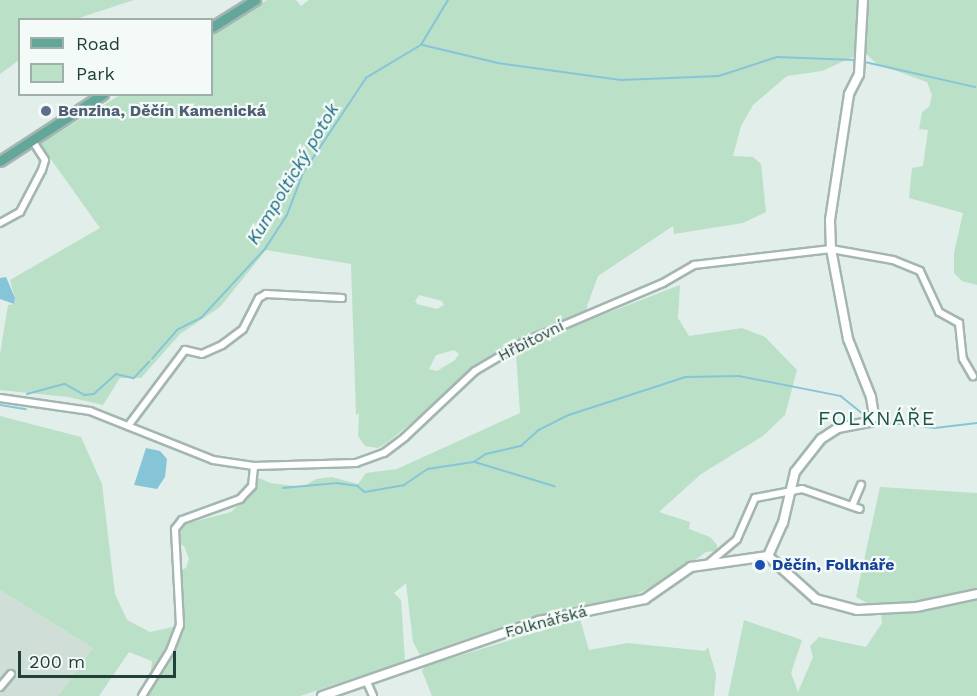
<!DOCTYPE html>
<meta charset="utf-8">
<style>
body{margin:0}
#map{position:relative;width:977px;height:696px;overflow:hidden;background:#e2eee9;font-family:"Work Sans",sans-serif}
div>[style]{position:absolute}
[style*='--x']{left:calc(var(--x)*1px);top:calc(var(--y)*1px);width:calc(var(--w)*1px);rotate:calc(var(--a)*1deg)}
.built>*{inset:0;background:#d0ded8}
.green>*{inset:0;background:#bae0c7}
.water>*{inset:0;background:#86c5d7}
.stream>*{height:1.5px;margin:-0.75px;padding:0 0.75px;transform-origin:0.75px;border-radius:0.75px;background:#86c5d7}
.roads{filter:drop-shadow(2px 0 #a4b6b1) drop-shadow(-2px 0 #a4b6b1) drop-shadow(0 2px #a4b6b1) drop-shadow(0 -2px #a4b6b1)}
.street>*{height:6px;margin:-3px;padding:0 3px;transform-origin:3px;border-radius:3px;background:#fff}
.secondary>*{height:8px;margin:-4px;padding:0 4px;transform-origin:4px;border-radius:4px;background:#fff}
.primary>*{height:9px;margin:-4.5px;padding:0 4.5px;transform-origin:4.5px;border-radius:4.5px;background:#63a69a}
.dots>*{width:16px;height:16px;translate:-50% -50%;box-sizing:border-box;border:3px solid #f3faf7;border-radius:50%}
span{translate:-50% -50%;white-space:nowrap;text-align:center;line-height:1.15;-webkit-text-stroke:4.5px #f3faf7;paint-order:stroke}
.service-label{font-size:16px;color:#4e5e75;font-weight:700}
.left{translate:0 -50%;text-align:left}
.street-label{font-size:16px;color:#21403a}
.transit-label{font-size:16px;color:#164399;font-weight:700}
.water-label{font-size:18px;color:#166881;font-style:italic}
.quarter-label{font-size:20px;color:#1b544a;letter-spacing:1.5px}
.legend{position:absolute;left:18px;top:18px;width:195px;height:78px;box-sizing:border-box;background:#f3faf7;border:2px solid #9fb0ab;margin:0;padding:8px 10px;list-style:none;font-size:18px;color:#21403a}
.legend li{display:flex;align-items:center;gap:12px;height:30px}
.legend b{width:30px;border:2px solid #9fb0ab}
.scale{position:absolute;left:18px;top:651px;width:158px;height:27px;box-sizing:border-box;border:3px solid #21403a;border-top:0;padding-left:8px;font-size:18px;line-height:21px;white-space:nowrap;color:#21403a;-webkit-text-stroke:4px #f3faf7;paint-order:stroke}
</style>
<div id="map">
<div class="built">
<i style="clip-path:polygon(0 590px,93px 648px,58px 696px,0 696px)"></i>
</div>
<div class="green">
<i style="clip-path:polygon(0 0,134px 0,76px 19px,20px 20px,19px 60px,0 74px)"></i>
<i style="clip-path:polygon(evenodd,267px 0,296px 0,301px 6px,309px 0,977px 0,977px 285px,962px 281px,954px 273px,954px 253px,963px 213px,909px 198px,912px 168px,923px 166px,928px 130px,919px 129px,922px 112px,929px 107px,932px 95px,927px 82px,877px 64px,864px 52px,822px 71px,787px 76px,753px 105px,741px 126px,733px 156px,753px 157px,761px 164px,766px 212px,743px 223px,674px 234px,673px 226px,598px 276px,587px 306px,587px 321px,680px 285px,678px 318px,689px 336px,742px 328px,765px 337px,797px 370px,785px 415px,763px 436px,701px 474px,659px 512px,690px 522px,689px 529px,710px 537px,717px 545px,717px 551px,706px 552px,671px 577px,635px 595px,530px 617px,420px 655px,413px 642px,406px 583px,394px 593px,401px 600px,405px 661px,300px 696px,148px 696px,152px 661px,129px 652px,99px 696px,58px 696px,93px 648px,0 590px,0 416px,81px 437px,102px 484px,115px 594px,127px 620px,150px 632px,182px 625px,179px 571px,186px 568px,189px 559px,184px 546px,177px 543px,181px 525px,231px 512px,253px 492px,257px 477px,270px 483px,303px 487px,316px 479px,332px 477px,358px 484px,366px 473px,397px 469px,520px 413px,515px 338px,388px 442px,378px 448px,365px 446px,358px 436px,359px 413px,356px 415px,351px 264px,266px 250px,220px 307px,180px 334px,141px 378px,120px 378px,103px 405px,68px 397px,0 390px,0 354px,8px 305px,14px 304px,15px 299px,10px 280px,100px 228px,40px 144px,120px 95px,212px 94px,212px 34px,267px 0,419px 295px,442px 301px,444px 305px,437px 309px,417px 304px,415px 301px,419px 295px,267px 0,454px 350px,459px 354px,455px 360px,437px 371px,429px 369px,436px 355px,454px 350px)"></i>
<i style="clip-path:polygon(880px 487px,977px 493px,977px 590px,916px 604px,869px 604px,856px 597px)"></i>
<i style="clip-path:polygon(977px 597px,977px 696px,728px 696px,744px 620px,802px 640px,791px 673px,798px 692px,813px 657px,810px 646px,819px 637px,866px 647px,882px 623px,881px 613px)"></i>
<i style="clip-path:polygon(580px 619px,589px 650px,628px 643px,705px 651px,708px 647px,716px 674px,714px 696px,432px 696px,422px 671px,425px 666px)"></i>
</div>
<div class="water">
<i style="clip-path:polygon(6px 277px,15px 298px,14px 304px,0 299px,0 278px)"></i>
<i style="clip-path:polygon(146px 448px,160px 451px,167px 459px,165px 477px,157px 489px,134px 485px)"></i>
</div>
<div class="stream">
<i style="--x:423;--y:45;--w:77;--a:13.5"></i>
<i style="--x:498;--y:63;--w:124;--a:7.9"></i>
<i style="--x:621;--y:80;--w:98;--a:-2.3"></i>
<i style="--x:719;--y:76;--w:61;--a:-18.1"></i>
<i style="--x:777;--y:57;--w:78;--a:2.2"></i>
<i style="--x:865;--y:62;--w:113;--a:12.8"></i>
<i style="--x:152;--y:359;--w:38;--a:-49"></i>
<i style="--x:177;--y:330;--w:28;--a:-27"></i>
<i style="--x:202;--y:317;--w:93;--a:-47.2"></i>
<i style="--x:265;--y:249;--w:40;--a:-57.1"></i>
<i style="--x:287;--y:215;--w:45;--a:-69.1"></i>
<i style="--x:303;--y:173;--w:114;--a:-56.4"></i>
<i style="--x:366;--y:78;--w:64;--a:-31"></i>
<i style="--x:421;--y:45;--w:52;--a:-59"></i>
<i style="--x:27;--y:394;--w:39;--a:-15"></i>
<i style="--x:65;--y:384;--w:23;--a:29"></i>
<i style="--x:85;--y:395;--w:9;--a:-6"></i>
<i style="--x:94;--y:394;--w:30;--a:-42"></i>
<i style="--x:116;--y:374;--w:18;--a:13"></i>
<i style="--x:134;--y:378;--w:22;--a:-47"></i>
<i style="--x:0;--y:405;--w:26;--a:9"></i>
<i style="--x:875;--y:421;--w:60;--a:6.7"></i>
<i style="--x:935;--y:428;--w:42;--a:-6.8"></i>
<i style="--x:475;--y:462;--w:83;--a:16.9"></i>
<i style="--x:283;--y:488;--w:54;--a:-5.3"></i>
<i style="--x:337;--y:483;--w:21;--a:8"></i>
<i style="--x:358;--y:486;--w:9;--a:41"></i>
<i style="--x:365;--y:492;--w:40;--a:-10"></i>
<i style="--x:404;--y:485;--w:29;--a:-34"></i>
<i style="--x:428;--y:469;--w:47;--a:-8.7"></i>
<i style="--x:474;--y:462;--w:14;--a:-34"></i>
<i style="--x:486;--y:454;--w:36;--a:-13"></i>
<i style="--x:521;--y:446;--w:24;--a:-42"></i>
<i style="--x:539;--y:430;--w:34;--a:-27"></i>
<i style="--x:569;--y:415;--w:123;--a:-18"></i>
<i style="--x:686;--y:377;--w:53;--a:-1.1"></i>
<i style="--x:739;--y:376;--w:104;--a:11.1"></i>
<i style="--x:841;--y:396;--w:35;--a:39"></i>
</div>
<div class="roads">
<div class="street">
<i style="--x:0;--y:223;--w:23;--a:-29"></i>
<i style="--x:20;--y:212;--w:47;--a:-62.4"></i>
<i style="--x:42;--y:170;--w:10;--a:-73"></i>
<i style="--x:45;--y:160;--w:24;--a:-123"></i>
<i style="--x:0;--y:398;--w:91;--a:8.2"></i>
<i style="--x:90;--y:411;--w:132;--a:21.7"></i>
<i style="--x:213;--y:460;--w:41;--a:8.3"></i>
<i style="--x:254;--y:466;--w:102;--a:-1.7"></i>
<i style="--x:356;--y:463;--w:30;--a:-20"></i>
<i style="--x:384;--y:453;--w:26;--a:-37"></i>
<i style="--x:405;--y:437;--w:96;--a:-43.3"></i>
<i style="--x:475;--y:371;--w:57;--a:-30.6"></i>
<i style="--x:524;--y:342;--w:151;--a:-23"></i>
<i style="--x:663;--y:283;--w:36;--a:-30"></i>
<i style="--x:694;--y:265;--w:138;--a:-6.7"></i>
<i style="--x:831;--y:249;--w:63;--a:10.1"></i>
<i style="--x:893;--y:260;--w:29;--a:22"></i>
<i style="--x:920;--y:271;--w:45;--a:65.1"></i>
<i style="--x:939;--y:312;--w:23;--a:29"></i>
<i style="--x:959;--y:323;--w:36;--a:84"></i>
<i style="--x:963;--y:359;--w:20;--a:60"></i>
<i style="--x:128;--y:426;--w:95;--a:-53.1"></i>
<i style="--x:185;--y:350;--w:17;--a:13"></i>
<i style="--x:202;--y:354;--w:22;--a:-24"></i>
<i style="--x:222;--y:345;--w:26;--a:-37"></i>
<i style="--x:243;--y:329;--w:35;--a:-63"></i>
<i style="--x:259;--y:298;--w:8;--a:-30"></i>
<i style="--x:266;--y:294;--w:76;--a:3"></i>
<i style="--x:852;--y:506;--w:23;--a:-67"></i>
<i style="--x:710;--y:562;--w:35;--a:-40"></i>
<i style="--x:737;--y:539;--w:45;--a:-66.3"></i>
<i style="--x:755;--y:498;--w:48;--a:-10.8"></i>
<i style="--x:802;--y:489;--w:61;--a:19"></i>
<i style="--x:366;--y:680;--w:17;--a:66"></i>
<i style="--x:0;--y:687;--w:17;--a:-50"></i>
<i style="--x:142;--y:696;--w:53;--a:-58.1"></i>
<i style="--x:170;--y:651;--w:28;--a:-69"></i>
<i style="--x:180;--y:625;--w:96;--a:-93"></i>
<i style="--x:175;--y:529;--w:11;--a:-52"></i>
<i style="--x:182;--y:520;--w:62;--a:-19.9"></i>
<i style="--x:240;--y:499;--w:18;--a:-47"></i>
<i style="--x:252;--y:486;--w:20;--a:-84"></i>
</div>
<div class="secondary">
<i style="--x:768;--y:556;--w:36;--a:-66"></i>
<i style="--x:783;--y:523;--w:52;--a:-76.8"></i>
<i style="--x:795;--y:472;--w:42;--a:-51.8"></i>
<i style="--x:821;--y:439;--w:20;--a:-33"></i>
<i style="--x:838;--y:428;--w:33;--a:-11"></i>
<i style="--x:870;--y:422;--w:7;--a:-56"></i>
<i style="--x:874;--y:416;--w:19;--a:-99"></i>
<i style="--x:871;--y:397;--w:62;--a:-111.6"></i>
<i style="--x:848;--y:339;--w:92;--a:-100.7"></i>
<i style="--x:831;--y:249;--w:29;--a:-92"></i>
<i style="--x:830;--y:220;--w:127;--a:-81.4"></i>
<i style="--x:849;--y:94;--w:22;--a:-63"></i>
<i style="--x:859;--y:74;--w:74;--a:-86.9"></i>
<i style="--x:768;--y:556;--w:64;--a:41.9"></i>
<i style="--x:816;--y:599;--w:42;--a:15"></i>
<i style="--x:857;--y:610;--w:59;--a:-2.9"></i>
<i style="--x:916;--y:607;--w:62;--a:-12"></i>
<i style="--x:322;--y:696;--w:230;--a:-19.1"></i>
<i style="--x:539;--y:621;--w:108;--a:-11.7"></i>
<i style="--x:645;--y:599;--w:56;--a:-34.8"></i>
<i style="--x:691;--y:567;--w:78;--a:-8.1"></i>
</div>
<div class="primary">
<i style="--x:212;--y:27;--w:51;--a:-32.1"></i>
<i style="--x:0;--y:161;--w:123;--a:-33"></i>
</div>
</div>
<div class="dots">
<i style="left:46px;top:111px;background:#5c6f8a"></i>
<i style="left:760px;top:565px;background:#1a4fb4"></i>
</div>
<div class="service-label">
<span class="left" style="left:58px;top:111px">Benzina, Děčín Kamenická</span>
</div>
<div class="street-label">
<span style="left:531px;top:341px;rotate:-27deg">Hřbitovní</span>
<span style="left:546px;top:622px;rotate:-15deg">Folknářská</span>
</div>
<div class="transit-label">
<span class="left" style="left:772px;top:565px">Děčín, Folknáře</span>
</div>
<div class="water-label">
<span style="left:293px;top:174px;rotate:-59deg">Kumpoltický potok</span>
</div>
<div class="quarter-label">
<span style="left:877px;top:418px">FOLKNÁŘE</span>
</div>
<ul class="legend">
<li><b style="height:8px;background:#63a69a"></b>Road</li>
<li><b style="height:16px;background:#bae0c7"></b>Park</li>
</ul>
<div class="scale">200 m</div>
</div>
